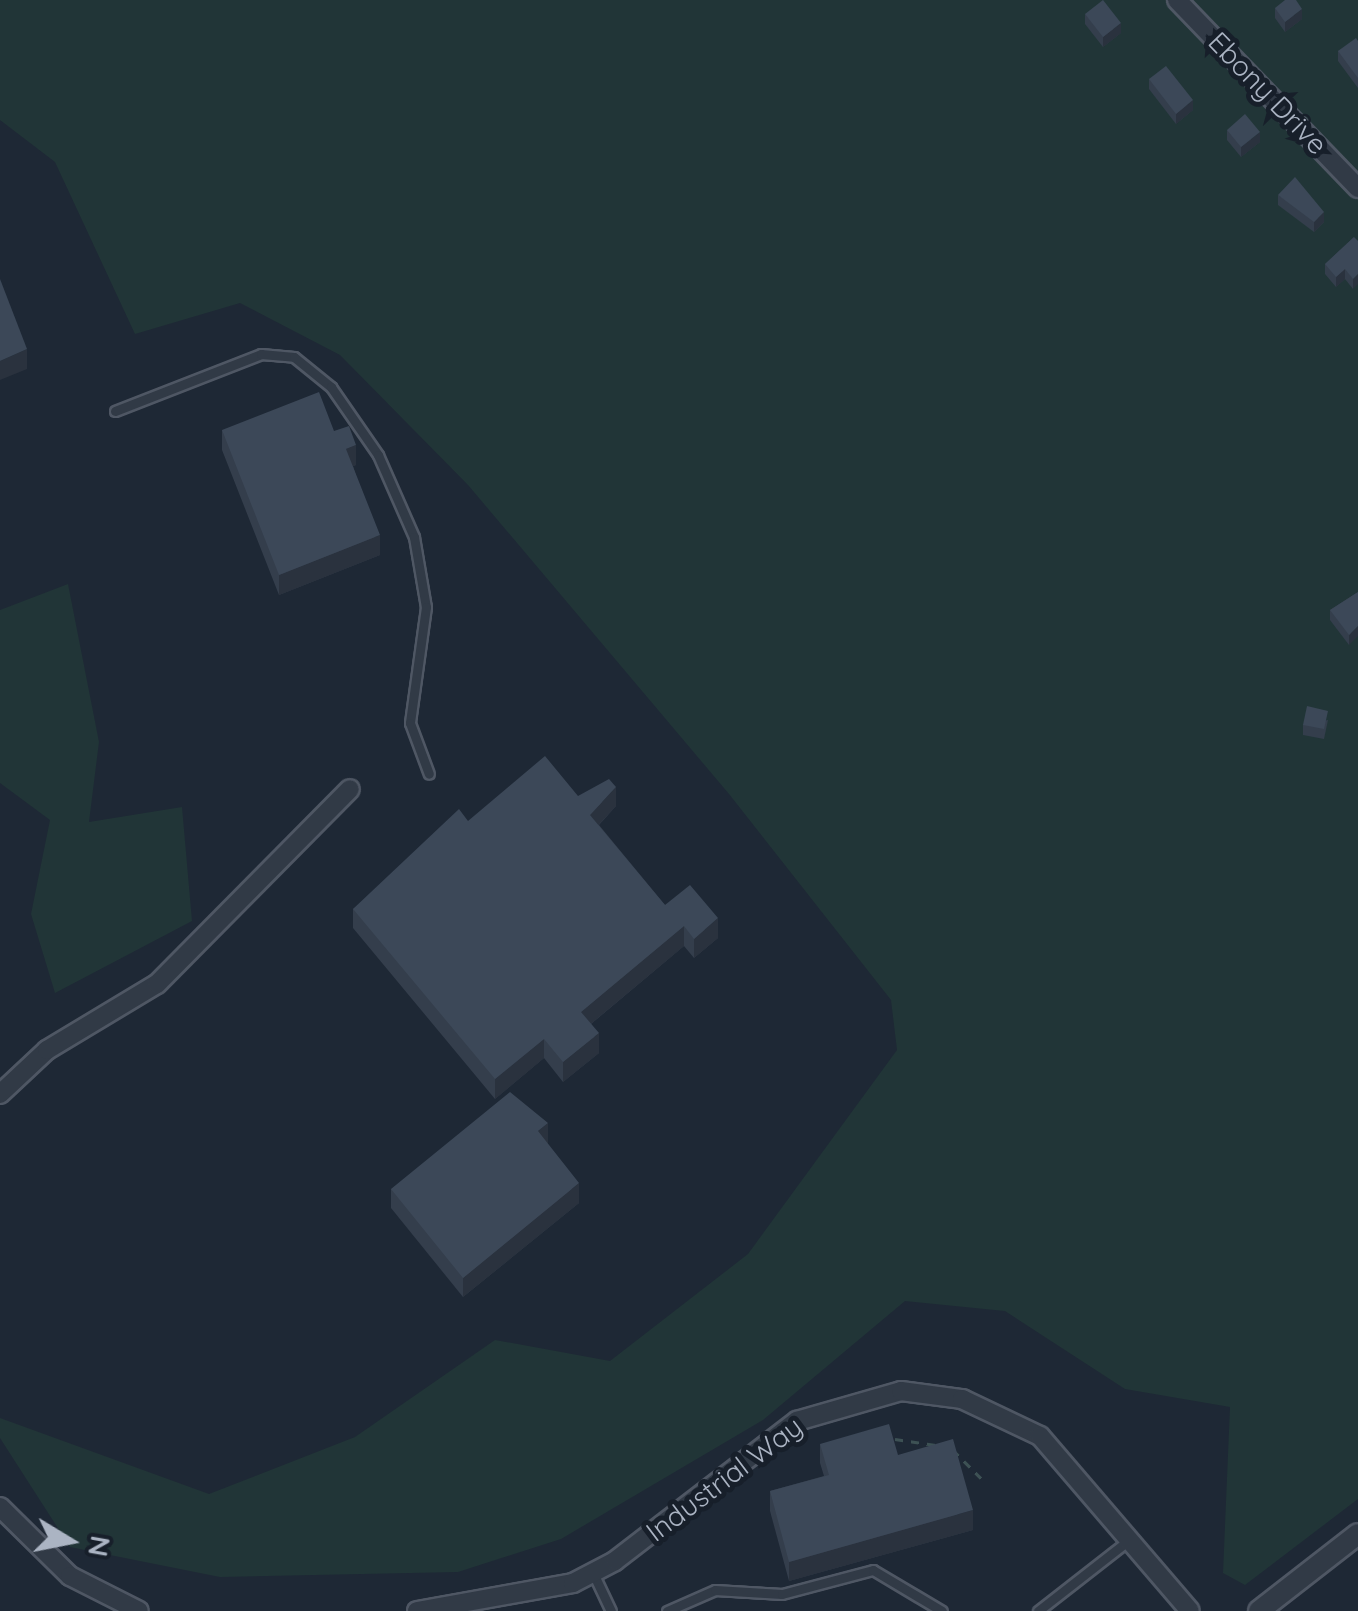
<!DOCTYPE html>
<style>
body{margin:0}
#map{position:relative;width:1358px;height:1611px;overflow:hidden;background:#1e2835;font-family:Quicksand,sans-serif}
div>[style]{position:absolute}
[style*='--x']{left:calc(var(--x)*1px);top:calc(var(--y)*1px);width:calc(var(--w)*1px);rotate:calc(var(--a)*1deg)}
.green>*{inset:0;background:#213537}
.path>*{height:2.5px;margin-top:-1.25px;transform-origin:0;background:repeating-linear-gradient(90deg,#3d5154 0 8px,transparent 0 16px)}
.roads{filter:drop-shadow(2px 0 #4f5764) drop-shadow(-2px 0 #4f5764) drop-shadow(0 2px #4f5764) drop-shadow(0 -2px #4f5764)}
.service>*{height:9px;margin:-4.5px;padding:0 4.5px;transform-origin:4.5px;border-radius:4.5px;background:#313a46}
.minor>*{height:18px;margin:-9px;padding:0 9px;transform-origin:9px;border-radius:9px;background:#313a46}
.tertiary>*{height:20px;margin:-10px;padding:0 10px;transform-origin:10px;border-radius:10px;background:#313a46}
.wall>*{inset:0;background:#343e4c}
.shaded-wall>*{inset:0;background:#2a323e}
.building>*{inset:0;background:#3c4858}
span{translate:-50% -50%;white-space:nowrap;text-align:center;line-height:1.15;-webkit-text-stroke:10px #171f2a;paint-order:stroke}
.street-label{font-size:28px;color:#abb4c3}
.north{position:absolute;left:20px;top:1491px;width:100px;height:100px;-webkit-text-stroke:8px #171f2a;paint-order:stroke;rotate:100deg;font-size:28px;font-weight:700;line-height:40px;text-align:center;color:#abb4c3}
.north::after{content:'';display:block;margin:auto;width:35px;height:45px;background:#abb4c3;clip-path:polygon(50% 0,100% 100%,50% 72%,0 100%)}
</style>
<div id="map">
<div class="green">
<i style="clip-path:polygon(0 0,1358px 0,1358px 1499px,1245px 1585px,1223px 1573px,1230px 1407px,1125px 1389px,1005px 1311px,905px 1301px,763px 1420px,561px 1539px,458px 1572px,220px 1577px,70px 1547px,0 1438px,0 1418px,209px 1494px,355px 1437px,495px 1340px,610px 1361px,748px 1254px,897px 1050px,891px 1000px,729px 794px,468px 485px,340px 355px,240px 303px,135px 334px,55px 162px,0 120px)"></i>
<i style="clip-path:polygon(68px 584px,99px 742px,89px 822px,182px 807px,192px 921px,55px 993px,31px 914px,50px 820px,0 783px,0 610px)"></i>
</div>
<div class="path">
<i style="--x:895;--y:1439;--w:41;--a:8.3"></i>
<i style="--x:953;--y:1450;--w:42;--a:45"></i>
</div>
<div class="roads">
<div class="service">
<i style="--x:115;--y:411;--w:157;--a:-21.3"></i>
<i style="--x:261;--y:354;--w:33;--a:5"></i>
<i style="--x:294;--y:357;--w:48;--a:39"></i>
<i style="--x:331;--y:387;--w:83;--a:55.3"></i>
<i style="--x:378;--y:455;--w:90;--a:66.3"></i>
<i style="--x:414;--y:537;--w:71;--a:80.3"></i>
<i style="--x:426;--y:607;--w:117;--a:97.9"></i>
<i style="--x:410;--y:723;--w:54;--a:69.6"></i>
<i style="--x:593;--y:1573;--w:42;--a:64.7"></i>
<i style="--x:667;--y:1611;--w:52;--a:-23.6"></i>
<i style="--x:715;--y:1590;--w:67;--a:3.4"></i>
<i style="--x:782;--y:1594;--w:94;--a:-14.8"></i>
<i style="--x:873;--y:1570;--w:80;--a:30.7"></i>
<i style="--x:1038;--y:1611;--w:115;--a:-38"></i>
</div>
<div class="minor">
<i style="--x:1177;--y:0;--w:261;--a:46.1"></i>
<i style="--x:0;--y:1094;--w:64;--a:-43.1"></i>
<i style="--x:47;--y:1050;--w:128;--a:-31"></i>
<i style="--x:157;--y:984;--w:274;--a:-45.3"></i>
<i style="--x:0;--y:1507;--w:98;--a:44.6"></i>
<i style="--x:70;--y:1576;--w:77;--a:26.9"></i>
<i style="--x:417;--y:1611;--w:158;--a:-10.2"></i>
<i style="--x:573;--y:1583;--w:47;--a:-27.6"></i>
<i style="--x:615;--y:1561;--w:230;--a:-37.6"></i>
<i style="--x:797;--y:1421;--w:108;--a:-16.1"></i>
<i style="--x:901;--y:1391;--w:62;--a:7.5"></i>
<i style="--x:962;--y:1399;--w:86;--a:25.4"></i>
<i style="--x:1040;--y:1436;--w:230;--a:49.4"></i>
</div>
<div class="tertiary">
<i style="--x:1259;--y:1611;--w:125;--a:-37.9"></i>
</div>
</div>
<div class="wall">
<i style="clip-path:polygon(1275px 8px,1302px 19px,1285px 32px,1275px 18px)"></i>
<i style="clip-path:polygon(1085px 14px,1121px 33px,1103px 47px,1085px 24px)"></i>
<i style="clip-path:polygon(1358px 41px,1358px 88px,1338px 61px,1338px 51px)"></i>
<i style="clip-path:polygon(1149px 79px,1193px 110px,1176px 124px,1149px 89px)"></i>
<i style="clip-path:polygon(1227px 130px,1260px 142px,1241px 157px,1227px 140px)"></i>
<i style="clip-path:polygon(1278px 195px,1324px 222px,1314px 232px,1278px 205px)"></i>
<i style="clip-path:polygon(1354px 237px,1353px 289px,1345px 279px,1336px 287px,1325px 274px,1325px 264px)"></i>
<i style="clip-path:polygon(222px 430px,334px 431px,356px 465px,353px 466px,380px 555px,279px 595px,222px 450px)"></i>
<i style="clip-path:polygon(1358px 592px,1349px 645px,1330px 620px,1330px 610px)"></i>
<i style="clip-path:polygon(1328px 720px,1324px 739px,1303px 735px,1303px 725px)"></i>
<i style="clip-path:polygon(578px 796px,616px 806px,599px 825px,665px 905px,718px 938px,694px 958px,684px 946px,591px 1024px,599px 1053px,563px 1082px,544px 1058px,495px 1099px,353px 928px,353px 909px,468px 821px)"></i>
<i style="clip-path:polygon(547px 1143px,579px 1203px,463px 1297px,391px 1208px,391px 1189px)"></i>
<i style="clip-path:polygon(820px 1444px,898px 1455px,973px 1530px,789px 1581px,770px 1511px,770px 1491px,824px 1476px,820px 1463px)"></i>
</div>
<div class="shaded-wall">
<i style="clip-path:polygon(1302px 9px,1302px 19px,1285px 32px,1285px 22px)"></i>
<i style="clip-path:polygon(1121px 23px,1121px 33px,1103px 47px,1103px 37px)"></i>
<i style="clip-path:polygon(1193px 100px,1193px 110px,1176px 124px,1176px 114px)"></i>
<i style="clip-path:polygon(1260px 132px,1260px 142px,1241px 157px,1241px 147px)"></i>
<i style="clip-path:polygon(1324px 212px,1324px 222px,1314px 232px,1314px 222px)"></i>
<i style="clip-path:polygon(1345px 269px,1345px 279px,1336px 287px,1336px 277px)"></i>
<i style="clip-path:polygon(1358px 274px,1358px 284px,1353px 289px,1353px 279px)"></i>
<i style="clip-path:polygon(27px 349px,27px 369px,0 380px,0 361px)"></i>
<i style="clip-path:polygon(356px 445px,356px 465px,346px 469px,346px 449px)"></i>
<i style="clip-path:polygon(380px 535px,380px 555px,279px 595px,279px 575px)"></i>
<i style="clip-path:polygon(1358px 626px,1358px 636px,1349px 645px,1349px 635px)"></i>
<i style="clip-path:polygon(616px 787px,616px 806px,590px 834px,590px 815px)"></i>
<i style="clip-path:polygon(718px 918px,718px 938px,694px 958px,694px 939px)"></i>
<i style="clip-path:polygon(684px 926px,684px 946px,581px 1032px,581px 1012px)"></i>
<i style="clip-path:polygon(599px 1033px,599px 1053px,563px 1082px,563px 1062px)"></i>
<i style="clip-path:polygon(544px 1039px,544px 1058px,495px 1099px,495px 1079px)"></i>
<i style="clip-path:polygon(548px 1123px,548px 1143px,538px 1151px,538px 1131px)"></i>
<i style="clip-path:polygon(579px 1183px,579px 1203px,463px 1297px,463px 1278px)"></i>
<i style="clip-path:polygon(973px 1510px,973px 1530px,789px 1581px,789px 1562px)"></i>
</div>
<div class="building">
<i style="clip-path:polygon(1103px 0,1121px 23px,1103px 37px,1085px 14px)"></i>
<i style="clip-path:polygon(1285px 0,1296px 0,1302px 9px,1285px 22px,1275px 8px)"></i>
<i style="clip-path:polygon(1356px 38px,1358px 41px,1358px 78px,1338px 51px)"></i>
<i style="clip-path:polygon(1166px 66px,1193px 100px,1176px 114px,1149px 79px)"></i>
<i style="clip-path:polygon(1245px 114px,1260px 132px,1241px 147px,1227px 130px)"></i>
<i style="clip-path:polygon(1295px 177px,1324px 212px,1314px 222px,1278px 195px)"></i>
<i style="clip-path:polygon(1354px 237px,1358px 241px,1358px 274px,1353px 279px,1345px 269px,1336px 277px,1325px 264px)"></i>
<i style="clip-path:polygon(0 279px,27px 349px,0 361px)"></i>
<i style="clip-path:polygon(319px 392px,334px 431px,349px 426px,356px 445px,346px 449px,380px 535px,279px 575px,222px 430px)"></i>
<i style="clip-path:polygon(1358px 592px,1358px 626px,1349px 635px,1330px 610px)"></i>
<i style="clip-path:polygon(1307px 706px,1328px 711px,1324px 729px,1303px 725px)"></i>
<i style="clip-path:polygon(545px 756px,578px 796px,609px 779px,616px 787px,590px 815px,665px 905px,690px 885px,718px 918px,694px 939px,684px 926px,581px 1012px,599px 1033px,563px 1062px,544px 1039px,495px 1079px,353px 909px,459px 809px,468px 821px)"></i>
<i style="clip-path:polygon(510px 1092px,548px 1123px,538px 1131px,579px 1183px,463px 1278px,391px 1189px)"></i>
<i style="clip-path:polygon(889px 1424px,898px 1455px,953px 1439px,973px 1510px,789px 1562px,770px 1491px,829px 1475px,820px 1444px)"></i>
</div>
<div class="street-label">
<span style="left:1268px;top:93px;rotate:46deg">Ebony Drive</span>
<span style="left:724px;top:1479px;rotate:-37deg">Industrial Way</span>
</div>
<div class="north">N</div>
</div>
